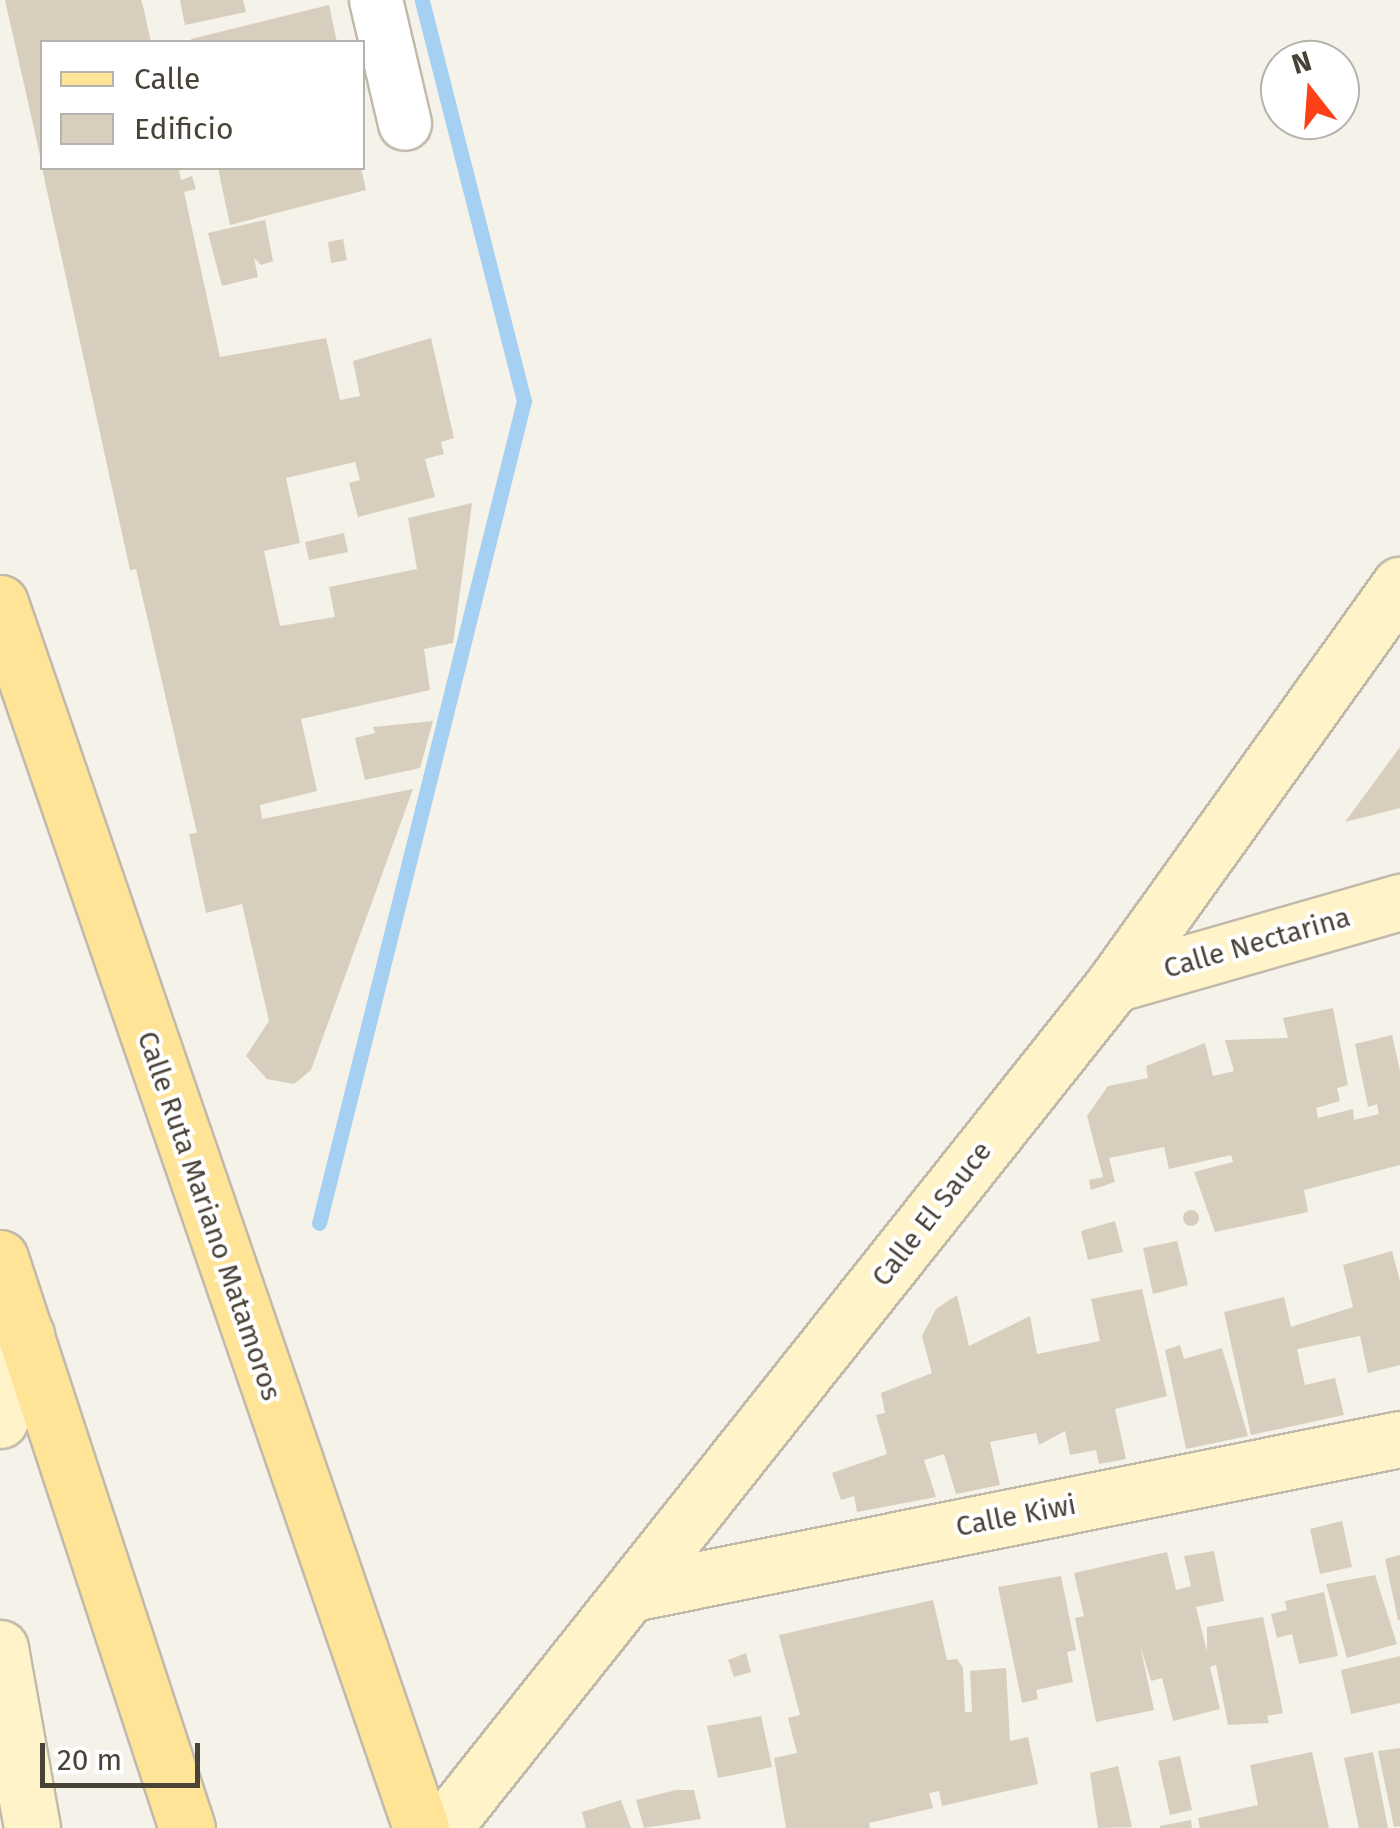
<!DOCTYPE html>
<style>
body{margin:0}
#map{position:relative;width:1400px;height:1828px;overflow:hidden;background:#f5f2e9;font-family:"Fira Sans",sans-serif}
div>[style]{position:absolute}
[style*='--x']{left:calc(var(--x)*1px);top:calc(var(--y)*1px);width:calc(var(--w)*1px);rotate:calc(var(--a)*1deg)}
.stream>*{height:15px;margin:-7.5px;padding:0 7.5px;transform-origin:7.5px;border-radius:7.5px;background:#a5d0f2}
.building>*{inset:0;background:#d7cebe}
.round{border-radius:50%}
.roads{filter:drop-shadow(2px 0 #c1baab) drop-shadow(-2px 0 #c1baab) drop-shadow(0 2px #c1baab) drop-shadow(0 -2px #c1baab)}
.street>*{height:52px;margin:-26px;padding:0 26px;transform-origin:26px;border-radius:26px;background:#fff}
.secondary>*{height:55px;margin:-27.5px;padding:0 27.5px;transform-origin:27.5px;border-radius:27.5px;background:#fff3c9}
.primary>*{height:55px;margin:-27.5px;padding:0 27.5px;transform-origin:27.5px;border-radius:27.5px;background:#ffe498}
span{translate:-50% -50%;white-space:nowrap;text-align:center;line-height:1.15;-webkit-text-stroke:8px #fff;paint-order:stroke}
.street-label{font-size:28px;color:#494237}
.legend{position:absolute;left:40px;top:40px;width:325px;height:130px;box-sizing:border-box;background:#fff;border:2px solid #b6b3af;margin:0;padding:12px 18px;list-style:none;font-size:30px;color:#494237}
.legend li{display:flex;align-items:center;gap:20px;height:50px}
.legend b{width:50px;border:2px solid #b6b3af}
.north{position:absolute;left:1260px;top:40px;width:100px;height:100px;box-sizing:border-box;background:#fff;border:2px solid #b6b3af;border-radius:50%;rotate:343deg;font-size:28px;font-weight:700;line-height:40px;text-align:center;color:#494237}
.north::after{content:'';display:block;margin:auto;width:35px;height:45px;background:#fd4018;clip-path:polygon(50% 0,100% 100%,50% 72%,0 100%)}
.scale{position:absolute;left:40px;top:1743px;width:160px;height:45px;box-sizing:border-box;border:5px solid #494237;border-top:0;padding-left:12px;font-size:30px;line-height:35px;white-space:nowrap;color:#494237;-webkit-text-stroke:8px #fff;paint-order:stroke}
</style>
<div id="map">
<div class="stream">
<i style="--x:319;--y:1223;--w:847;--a:-76"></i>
<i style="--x:524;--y:401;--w:414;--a:-104.3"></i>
</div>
<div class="building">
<i style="clip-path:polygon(5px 0,141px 0,143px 6px,151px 42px,42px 42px,42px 164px)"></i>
<i style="clip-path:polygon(180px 0,243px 0,246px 12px,185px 25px)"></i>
<i style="clip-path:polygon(329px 5px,337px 42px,192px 42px,191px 39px)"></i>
<i style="clip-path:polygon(42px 168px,187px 168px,179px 171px,181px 180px,192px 176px,196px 189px,184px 192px,220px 357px,326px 338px,340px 400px,360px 396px,353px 361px,431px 338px,454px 438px,441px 442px,444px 454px,425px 459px,435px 497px,358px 517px,349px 483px,360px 480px,355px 462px,286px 478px,300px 543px,264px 551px,280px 626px,335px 617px,329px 587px,417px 569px,408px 518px,472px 503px,453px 643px,424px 649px,430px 690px,301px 719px,317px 791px,260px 805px,262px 819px,413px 789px,311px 1070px,294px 1084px,267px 1079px,246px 1056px,269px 1021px,242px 904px,206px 913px,189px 834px,197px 833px,136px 569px,130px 570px)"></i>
<i style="clip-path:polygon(218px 168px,361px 168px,366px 190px,230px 225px)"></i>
<i style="clip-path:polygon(265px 220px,273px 261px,261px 265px,254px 258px,258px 277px,222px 286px,208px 233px)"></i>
<i style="clip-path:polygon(343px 239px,347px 260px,331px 263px,328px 242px)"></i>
<i style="clip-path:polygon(344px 533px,348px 552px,309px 560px,305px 542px)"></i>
<i style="clip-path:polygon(433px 721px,420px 768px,365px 780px,355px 738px,375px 733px,373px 727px)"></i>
<i style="clip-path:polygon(1400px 747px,1400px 808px,1345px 822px)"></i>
<i style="clip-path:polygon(1333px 1008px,1348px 1085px,1337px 1088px,1340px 1101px,1316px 1108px,1318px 1118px,1353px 1109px,1354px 1120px,1379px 1114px,1377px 1104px,1368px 1107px,1355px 1044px,1392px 1035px,1400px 1071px,1400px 1165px,1304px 1190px,1308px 1212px,1215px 1232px,1194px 1172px,1233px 1162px,1231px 1155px,1169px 1169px,1164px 1147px,1109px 1158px,1115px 1182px,1091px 1190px,1089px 1180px,1103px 1177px,1087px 1116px,1108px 1086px,1148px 1078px,1146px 1066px,1205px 1043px,1213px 1076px,1234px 1071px,1225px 1040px,1288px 1038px,1283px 1018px)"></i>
<i class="round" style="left:1183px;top:1210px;width:16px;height:16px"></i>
<i style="clip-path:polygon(1115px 1221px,1123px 1252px,1088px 1260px,1081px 1231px)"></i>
<i style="clip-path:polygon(1177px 1241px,1188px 1285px,1153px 1294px,1143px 1248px)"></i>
<i style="clip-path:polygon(1392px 1251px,1400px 1281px,1400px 1365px,1368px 1373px,1360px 1336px,1297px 1349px,1305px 1385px,1335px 1378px,1344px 1415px,1251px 1435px,1224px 1312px,1284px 1297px,1291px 1327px,1353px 1307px,1343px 1265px)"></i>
<i style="clip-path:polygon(1142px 1289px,1167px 1396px,1115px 1409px,1126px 1459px,1099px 1464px,1096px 1450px,1070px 1455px,1065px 1431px,1039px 1445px,1036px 1433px,990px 1442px,1000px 1485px,956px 1494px,944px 1454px,924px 1460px,936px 1497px,857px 1512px,854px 1496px,841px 1500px,832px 1473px,887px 1454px,876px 1415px,885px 1413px,881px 1393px,932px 1373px,922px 1336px,936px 1309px,957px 1295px,969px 1346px,1030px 1316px,1037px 1354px,1100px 1341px,1091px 1299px)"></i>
<i style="clip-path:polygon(1180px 1345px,1184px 1359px,1222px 1348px,1248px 1436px,1186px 1449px,1165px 1350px)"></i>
<i style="clip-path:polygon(1342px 1521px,1352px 1567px,1320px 1574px,1310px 1529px)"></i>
<i style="clip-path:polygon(1214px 1551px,1224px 1601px,1196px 1607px,1207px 1652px,1207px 1627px,1263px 1617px,1283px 1713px,1267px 1716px,1269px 1723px,1228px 1725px,1216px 1665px,1210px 1667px,1220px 1709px,1173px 1721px,1162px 1678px,1151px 1681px,1140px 1645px,1154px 1710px,1096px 1722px,1075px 1618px,1084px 1616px,1074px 1573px,1167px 1552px,1176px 1590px,1191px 1586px,1184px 1556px)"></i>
<i style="clip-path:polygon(1400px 1555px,1400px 1620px,1398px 1620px,1385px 1559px)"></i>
<i style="clip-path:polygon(1375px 1575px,1397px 1644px,1347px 1658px,1326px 1584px)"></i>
<i style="clip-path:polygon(1061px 1576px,1076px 1650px,1067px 1652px,1073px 1682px,1036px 1690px,1038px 1699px,1022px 1703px,998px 1587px)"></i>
<i style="clip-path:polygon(1324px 1592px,1338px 1656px,1299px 1664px,1292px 1634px,1277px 1638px,1271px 1614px,1287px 1610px,1285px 1601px)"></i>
<i style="clip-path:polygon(933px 1600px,947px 1660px,957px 1659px,963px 1668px,965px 1712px,972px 1712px,970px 1671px,1006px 1668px,1010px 1741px,1028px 1737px,1038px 1784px,942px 1806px,939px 1791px,929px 1793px,933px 1808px,869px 1823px,870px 1828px,786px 1828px,774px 1758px,797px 1753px,788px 1718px,800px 1715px,779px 1635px)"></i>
<i style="clip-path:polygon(746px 1653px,751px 1672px,734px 1677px,728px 1660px)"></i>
<i style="clip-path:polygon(1400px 1656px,1400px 1703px,1351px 1714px,1341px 1670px)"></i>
<i style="clip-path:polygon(761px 1716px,772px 1767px,718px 1778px,707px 1726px)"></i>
<i style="clip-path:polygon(1400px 1748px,1400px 1826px,1394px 1827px,1378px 1751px)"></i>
<i style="clip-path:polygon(1312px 1752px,1329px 1828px,1200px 1828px,1198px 1818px,1258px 1805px,1250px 1765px)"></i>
<i style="clip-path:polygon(1373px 1752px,1388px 1828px,1359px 1828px,1344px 1758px)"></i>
<i style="clip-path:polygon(1180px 1756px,1192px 1810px,1170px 1815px,1158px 1761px)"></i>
<i style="clip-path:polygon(1118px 1766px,1132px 1827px,1098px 1828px,1090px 1773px)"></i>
<i style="clip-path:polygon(676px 1790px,694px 1790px,701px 1819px,644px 1828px,636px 1800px)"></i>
<i style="clip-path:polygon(621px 1800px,631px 1828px,586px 1828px,582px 1812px)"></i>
<i style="clip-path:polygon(1191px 1820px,1192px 1828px,1160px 1828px,1160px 1826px)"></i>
</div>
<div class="roads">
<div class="street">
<i style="--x:376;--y:0;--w:127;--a:76.8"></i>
</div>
<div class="secondary">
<i style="--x:1114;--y:984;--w:298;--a:-16"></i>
<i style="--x:0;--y:1420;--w:89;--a:-73"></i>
<i style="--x:632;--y:1593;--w:783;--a:-11.34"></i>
<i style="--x:0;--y:1648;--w:183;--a:79.9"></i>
<i style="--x:443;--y:1828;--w:1078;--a:-51.51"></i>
<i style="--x:1114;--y:984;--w:491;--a:-54.4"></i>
</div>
<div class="primary">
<i style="--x:0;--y:603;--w:1295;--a:71.03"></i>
<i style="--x:0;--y:1258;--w:600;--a:71.84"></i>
</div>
</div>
<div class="street-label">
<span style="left:1257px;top:943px;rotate:-16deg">Calle Nectarina</span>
<span style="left:932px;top:1214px;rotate:-52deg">Calle El Sauce</span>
<span style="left:209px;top:1216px;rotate:71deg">Calle Ruta Mariano Matamoros</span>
<span style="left:1016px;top:1516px;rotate:-11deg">Calle Kiwi</span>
</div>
<ul class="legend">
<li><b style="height:12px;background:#ffe498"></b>Calle</li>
<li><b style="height:28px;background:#d7cebe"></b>Edificio</li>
</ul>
<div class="north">N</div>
<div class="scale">20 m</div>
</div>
